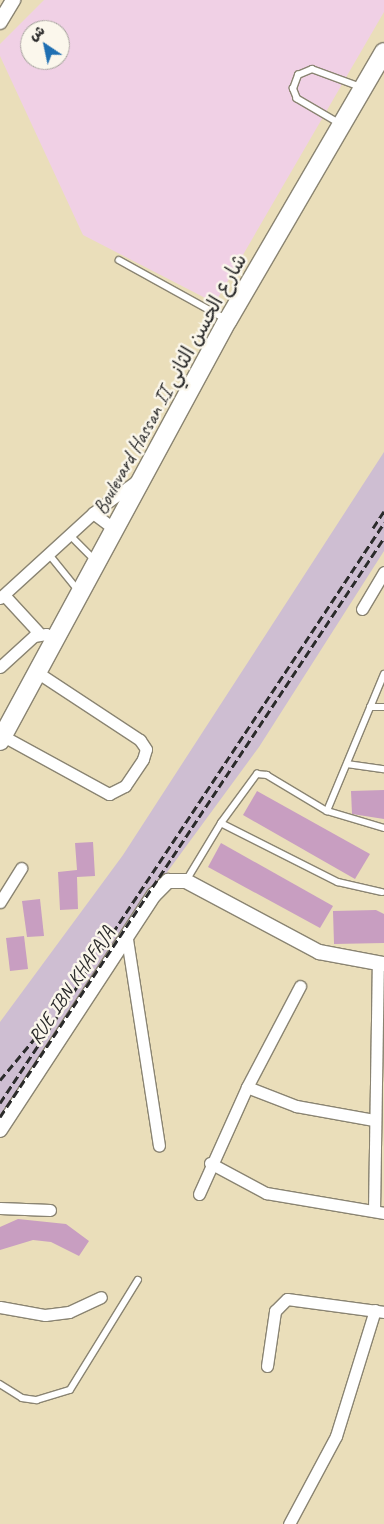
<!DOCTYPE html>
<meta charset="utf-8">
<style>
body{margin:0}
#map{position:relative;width:384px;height:1524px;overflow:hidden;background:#eadeba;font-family:Caveat,"Playpen Sans Arabic",sans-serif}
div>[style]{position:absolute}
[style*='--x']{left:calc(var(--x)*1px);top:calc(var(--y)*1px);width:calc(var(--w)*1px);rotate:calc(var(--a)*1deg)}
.built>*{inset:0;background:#f0d0e5}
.industrial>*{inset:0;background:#cebed2}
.building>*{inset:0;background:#c89ec1}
.roads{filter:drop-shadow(1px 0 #8a8472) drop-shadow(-1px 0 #8a8472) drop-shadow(0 1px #8a8472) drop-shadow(0 -1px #8a8472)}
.service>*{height:5.5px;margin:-2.75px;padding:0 2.75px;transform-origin:2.75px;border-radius:2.75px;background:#fff}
.minor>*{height:11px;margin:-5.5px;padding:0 5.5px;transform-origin:5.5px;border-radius:5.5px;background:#fff}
.tertiary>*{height:14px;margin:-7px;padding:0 7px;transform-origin:7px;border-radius:7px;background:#fff}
.primary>*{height:18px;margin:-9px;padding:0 9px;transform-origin:9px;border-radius:9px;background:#fff}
.rail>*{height:3px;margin-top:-1.5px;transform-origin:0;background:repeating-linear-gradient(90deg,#2b2b2b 0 8px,transparent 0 12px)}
span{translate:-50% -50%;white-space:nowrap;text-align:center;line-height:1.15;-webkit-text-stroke:5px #fbf7ec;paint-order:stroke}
.street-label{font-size:20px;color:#2b2b2b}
.north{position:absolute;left:20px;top:20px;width:50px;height:50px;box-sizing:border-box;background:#fbf7ec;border:1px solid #a8a59f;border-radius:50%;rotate:326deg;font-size:14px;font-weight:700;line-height:20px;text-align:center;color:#2b2b2b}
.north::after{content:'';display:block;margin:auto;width:18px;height:22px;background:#1f6fb2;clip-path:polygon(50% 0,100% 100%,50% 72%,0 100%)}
</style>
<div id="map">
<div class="built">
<i style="clip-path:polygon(evenodd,44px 0,384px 0,384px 12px,215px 303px,83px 235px,0 56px,0 44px,44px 0,30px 30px,60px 30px,60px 60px,30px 60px,30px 30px)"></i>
</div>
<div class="industrial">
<i style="clip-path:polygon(384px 452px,384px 551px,259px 747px,168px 871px,0 1123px,0 1022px,123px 855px)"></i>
</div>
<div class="building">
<i style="clip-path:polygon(384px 790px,384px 819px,352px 814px,351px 791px)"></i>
<i style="clip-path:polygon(257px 791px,370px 854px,355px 879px,243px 815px)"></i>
<i style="clip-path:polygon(93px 842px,95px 876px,77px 877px,78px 909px,60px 910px,58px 872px,77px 870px,75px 843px)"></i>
<i style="clip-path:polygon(221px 843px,333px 906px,320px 928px,208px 867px)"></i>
<i style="clip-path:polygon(40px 899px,44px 936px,27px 937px,22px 901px)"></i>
<i style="clip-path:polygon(376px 910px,384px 914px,384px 943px,334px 944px,333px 911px)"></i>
<i style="clip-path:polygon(24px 936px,28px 969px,10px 971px,6px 938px)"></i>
<i style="clip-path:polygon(18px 1219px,66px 1224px,89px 1241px,79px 1256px,51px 1242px,33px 1240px,0 1250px,0 1227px)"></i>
</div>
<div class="roads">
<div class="service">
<i style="--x:340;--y:124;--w:50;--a:-149.8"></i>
<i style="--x:297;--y:99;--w:11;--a:-112"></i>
<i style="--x:293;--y:89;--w:15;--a:-70"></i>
<i style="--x:298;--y:75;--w:15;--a:-23"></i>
<i style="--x:312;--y:69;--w:52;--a:20.2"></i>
<i style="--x:119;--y:260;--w:122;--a:28.9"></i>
<i style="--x:70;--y:535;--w:35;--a:45"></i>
<i style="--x:49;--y:554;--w:48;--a:51"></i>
<i style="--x:370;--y:707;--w:14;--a:0"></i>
<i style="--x:347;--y:764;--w:37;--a:8"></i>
<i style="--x:327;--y:811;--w:148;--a:-67.4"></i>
<i style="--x:221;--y:823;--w:131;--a:26.8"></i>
<i style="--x:338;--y:882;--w:45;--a:12.8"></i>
<i style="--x:186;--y:881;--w:68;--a:-58.9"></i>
<i style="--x:221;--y:823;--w:61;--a:-53.7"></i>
<i style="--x:257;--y:774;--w:10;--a:6"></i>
<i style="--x:267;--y:775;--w:70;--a:31"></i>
<i style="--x:327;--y:811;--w:59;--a:16.6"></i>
<i style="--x:0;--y:1384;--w:26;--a:32"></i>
<i style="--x:22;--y:1398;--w:15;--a:8"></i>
<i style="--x:37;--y:1400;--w:34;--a:-17"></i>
<i style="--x:70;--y:1390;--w:129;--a:-58.3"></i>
</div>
<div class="minor">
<i style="--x:93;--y:513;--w:26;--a:37"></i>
<i style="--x:4;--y:595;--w:53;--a:47.3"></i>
<i style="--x:0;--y:598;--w:126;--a:-42.4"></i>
<i style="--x:93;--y:513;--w:57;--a:-36.5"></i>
<i style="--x:362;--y:609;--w:43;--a:-59.3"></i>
<i style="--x:0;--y:667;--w:46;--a:-42.4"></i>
<i style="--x:34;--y:636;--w:12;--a:-9"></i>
<i style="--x:46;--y:634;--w:10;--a:37"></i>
<i style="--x:3;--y:736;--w:121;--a:28.7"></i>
<i style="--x:109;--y:794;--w:18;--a:-27"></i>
<i style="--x:125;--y:786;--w:32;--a:-56"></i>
<i style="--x:143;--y:759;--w:10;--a:-73"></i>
<i style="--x:146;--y:749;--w:11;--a:-124"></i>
<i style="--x:140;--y:740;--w:123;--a:-146.6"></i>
<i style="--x:0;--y:902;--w:40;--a:-58"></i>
<i style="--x:127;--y:939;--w:209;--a:81.2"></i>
<i style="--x:247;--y:1087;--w:53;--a:21.2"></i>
<i style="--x:296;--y:1106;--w:79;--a:10.2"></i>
<i style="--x:210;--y:1163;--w:64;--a:28.2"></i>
<i style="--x:266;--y:1193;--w:120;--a:9.6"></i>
<i style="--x:199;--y:1194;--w:117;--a:-65.8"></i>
<i style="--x:247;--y:1087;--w:114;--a:-62.3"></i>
<i style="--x:0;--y:1208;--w:50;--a:2.3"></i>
<i style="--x:374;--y:1211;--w:247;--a:-89.1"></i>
<i style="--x:0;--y:1307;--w:46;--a:10.1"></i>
<i style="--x:45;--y:1315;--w:24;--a:-7"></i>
<i style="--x:69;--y:1312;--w:35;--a:-25"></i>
<i style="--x:267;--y:1366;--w:56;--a:-81.7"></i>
<i style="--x:275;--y:1311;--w:17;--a:-45"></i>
<i style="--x:287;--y:1299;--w:98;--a:7.6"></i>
<i style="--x:289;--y:1524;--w:100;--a:-61.9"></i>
<i style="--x:336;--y:1436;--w:132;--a:-72.8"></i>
</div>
<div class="tertiary">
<i style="--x:0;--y:22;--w:26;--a:-59"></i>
<i style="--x:0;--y:1130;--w:281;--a:-56.8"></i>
<i style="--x:154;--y:895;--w:20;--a:-45"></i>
<i style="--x:168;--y:881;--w:18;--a:0"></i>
<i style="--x:186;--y:881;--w:151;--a:28.1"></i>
<i style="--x:319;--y:952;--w:66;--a:10.5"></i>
</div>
<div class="primary">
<i style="--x:0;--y:741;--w:479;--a:-61.6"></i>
<i style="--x:228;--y:320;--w:310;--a:-59.8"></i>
</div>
</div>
<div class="rail">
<i style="--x:373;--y:528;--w:20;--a:-57"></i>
<i style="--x:0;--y:1080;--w:56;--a:-50.1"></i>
<i style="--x:0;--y:1103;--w:696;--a:-56.49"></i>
<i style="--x:0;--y:1117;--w:695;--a:-56.45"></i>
</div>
<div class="street-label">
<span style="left:170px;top:384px;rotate:-61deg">Boulevard Hassan II شارع الحسن الثاني</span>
<span style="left:71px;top:985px;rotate:-56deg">RUE IBN KHAFAJA</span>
</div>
<div class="north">ش</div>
</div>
